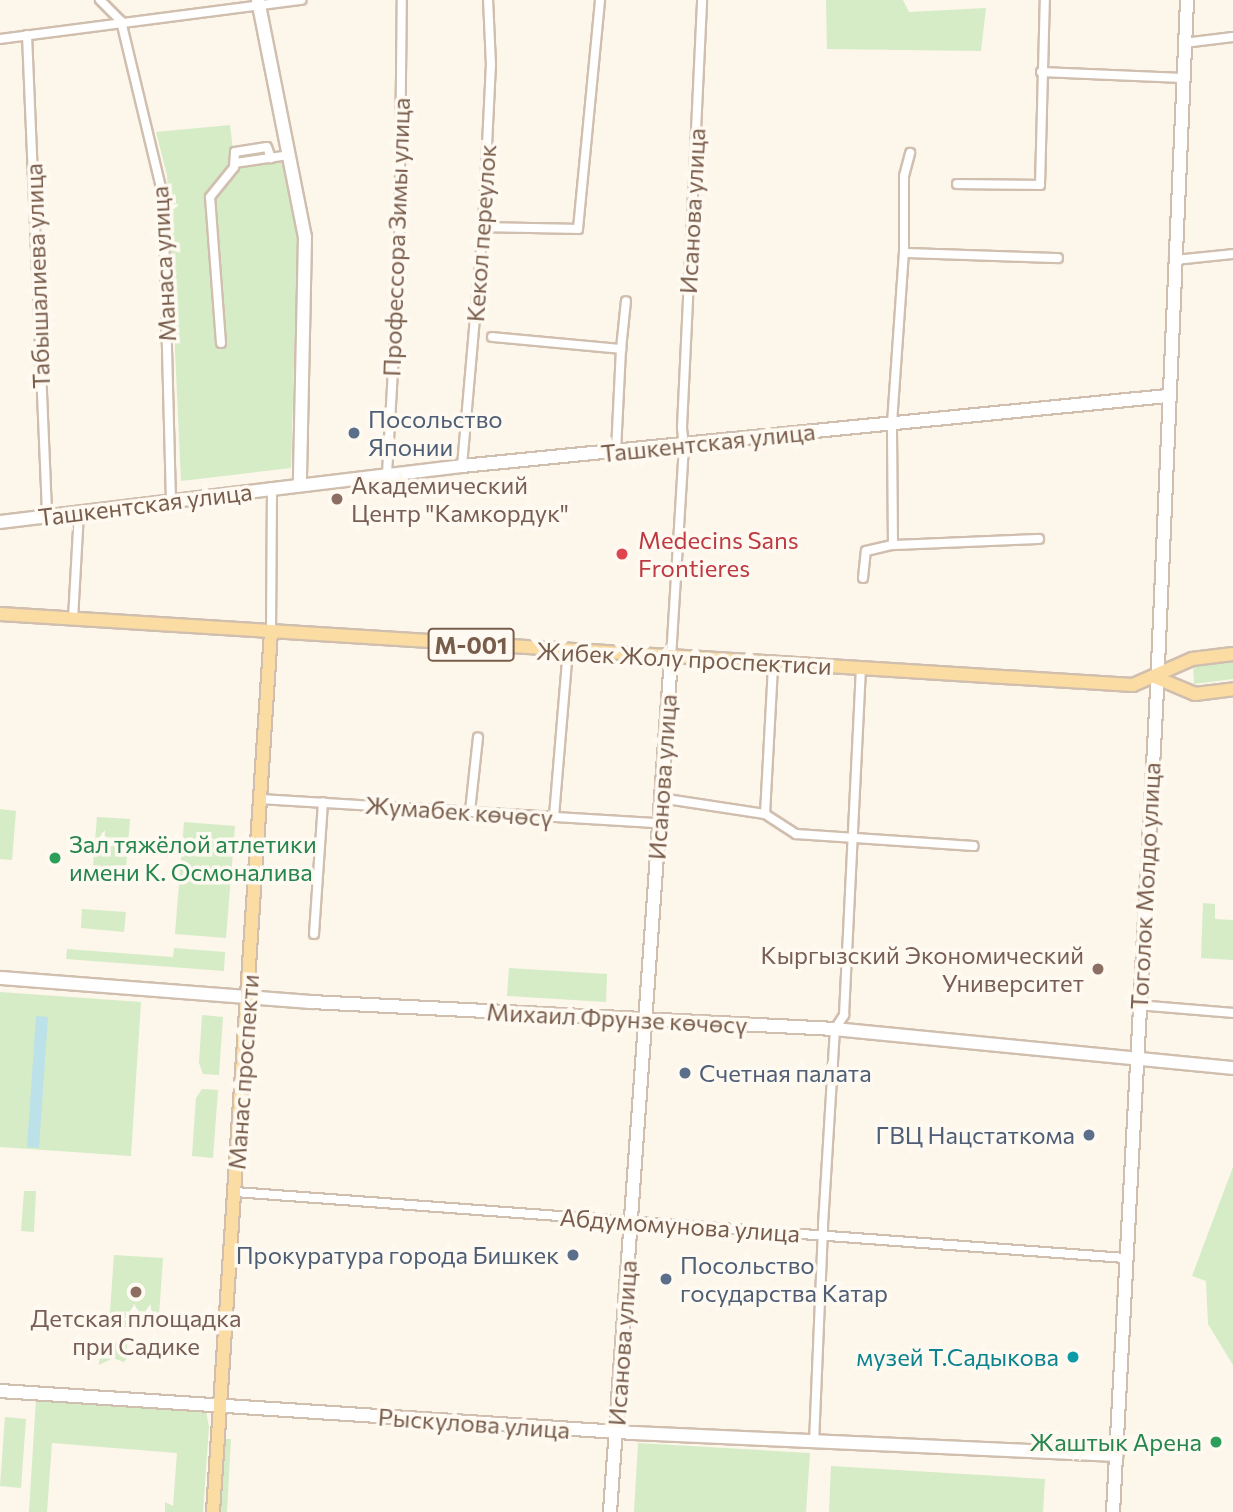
<!DOCTYPE html>
<meta charset="utf-8">
<style>
body{margin:0}
#map{position:relative;width:1233px;height:1512px;overflow:hidden;background:#fdf6ea;font-family:Commissioner,sans-serif}
div>[style]{position:absolute}
[style*='--x']{left:calc(var(--x)*1px);top:calc(var(--y)*1px);width:calc(var(--w)*1px);rotate:calc(var(--a)*1deg)}
.green>*{inset:0;background:#d5ecc7}
.water>*{inset:0;background:#bde1e8}
.roads{filter:drop-shadow(2px 0 #d0beae) drop-shadow(-2px 0 #d0beae) drop-shadow(0 2px #d0beae) drop-shadow(0 -2px #d0beae)}
.street>*{height:8px;margin:-4px;padding:0 4px;transform-origin:4px;border-radius:4px;background:#fff}
.secondary>*{height:12px;margin:-6px;padding:0 6px;transform-origin:6px;border-radius:6px;background:#fff}
.primary>*{height:12px;margin:-6px;padding:0 6px;transform-origin:6px;border-radius:6px;background:#fbdca3}
.dots>*{width:19px;height:19px;translate:-50% -50%;box-sizing:border-box;border:4px solid #fffaf1;border-radius:50%}
span{translate:-50% -50%;white-space:nowrap;text-align:center;line-height:1.15;-webkit-text-stroke:7px #fffaf1;paint-order:stroke}
.shield-label span{padding:2px 5px;background:#fffaf1;border:2px solid;border-radius:5px;-webkit-text-stroke-width:0}
.shield-label{font-size:23px;color:#795d4c;font-weight:700}
.street-label{font-size:24px;color:#795d4c}
.service-label{font-size:24px;color:#4e5e75}
.left{translate:0 -50%;text-align:left}
.right{translate:-100% -50%;text-align:right}
.education-label{font-size:24px;color:#785e54}
.health-label{font-size:24px;color:#be3a42}
.leisure-label{font-size:24px;color:#27864d}
.culture-label{font-size:24px;color:#0d838f}
</style>
<div id="map">
<div class="green">
<i style="clip-path:polygon(826px 0,903px 0,909px 12px,986px 8px,981px 51px,827px 49px)"></i>
<i style="clip-path:polygon(230px 125px,235px 166px,284px 158px,298px 228px,291px 468px,181px 481px,167px 175px,156px 132px)"></i>
<i style="clip-path:polygon(1233px 659px,1233px 679px,1194px 684px,1193px 664px)"></i>
<i style="clip-path:polygon(0 809px,16px 811px,12px 860px,0 859px)"></i>
<i style="clip-path:polygon(97px 817px,130px 819px,126px 869px,93px 866px)"></i>
<i style="clip-path:polygon(184px 822px,235px 826px,226px 938px,175px 934px)"></i>
<i style="clip-path:polygon(1203px 903px,1215px 904px,1215px 919px,1233px 920px,1233px 960px,1201px 958px)"></i>
<i style="clip-path:polygon(82px 909px,126px 912px,124px 932px,81px 928px)"></i>
<i style="clip-path:polygon(174px 948px,225px 952px,224px 971px,66px 959px,67px 949px,173px 957px)"></i>
<i style="clip-path:polygon(509px 968px,607px 974px,606px 1002px,507px 996px)"></i>
<i style="clip-path:polygon(0 992px,141px 1002px,131px 1156px,0 1147px)"></i>
<i style="clip-path:polygon(202px 1015px,223px 1017px,219px 1075px,203px 1074px,199px 1063px)"></i>
<i style="clip-path:polygon(202px 1089px,218px 1090px,213px 1158px,192px 1156px,196px 1098px)"></i>
<i style="clip-path:polygon(1233px 1167px,1233px 1365px,1208px 1324px,1206px 1281px,1192px 1276px)"></i>
<i style="clip-path:polygon(24px 1191px,36px 1191px,34px 1232px,21px 1231px)"></i>
<i style="clip-path:polygon(114px 1255px,163px 1258px,158px 1330px,109px 1326px)"></i>
<i style="clip-path:polygon(101px 1342px,127px 1344px,127px 1352px,132px 1352px,124px 1362px,113px 1358px,99px 1365px)"></i>
<i style="clip-path:polygon(36px 1399px,206px 1411px,209px 1427px,203px 1512px,165px 1512px,165px 1502px,173px 1506px,177px 1453px,52px 1443px,47px 1512px,29px 1512px)"></i>
<i style="clip-path:polygon(5px 1417px,26px 1419px,21px 1488px,0 1486px)"></i>
<i style="clip-path:polygon(224px 1439px,231px 1439px,227px 1512px,220px 1512px)"></i>
<i style="clip-path:polygon(638px 1443px,810px 1453px,806px 1512px,634px 1512px)"></i>
<i style="clip-path:polygon(831px 1466px,1045px 1479px,1043px 1512px,829px 1512px)"></i>
</div>
<div class="water">
<i style="clip-path:polygon(36px 1016px,48px 1017px,39px 1148px,27px 1147px)"></i>
</div>
<div class="roads">
<div class="street">
<i style="--x:100;--y:0;--w:30;--a:45"></i>
<i style="--x:121;--y:21;--w:180;--a:76.5"></i>
<i style="--x:163;--y:196;--w:304;--a:88.5"></i>
<i style="--x:27;--y:35;--w:482;--a:87.6"></i>
<i style="--x:0;--y:39;--w:304;--a:-7.4"></i>
<i style="--x:1184;--y:43;--w:49;--a:-7"></i>
<i style="--x:1041;--y:72;--w:142;--a:2.4"></i>
<i style="--x:235;--y:163;--w:55;--a:-8.4"></i>
<i style="--x:957;--y:184;--w:83;--a:0.7"></i>
<i style="--x:1040;--y:185;--w:185;--a:-88.5"></i>
<i style="--x:483;--y:227;--w:95;--a:1.2"></i>
<i style="--x:578;--y:229;--w:230;--a:-84.5"></i>
<i style="--x:904;--y:253;--w:77;--a:-90"></i>
<i style="--x:904;--y:176;--w:24;--a:-75"></i>
<i style="--x:1174;--y:260;--w:59;--a:-5.8"></i>
<i style="--x:492;--y:337;--w:130;--a:5.3"></i>
<i style="--x:621;--y:349;--w:103;--a:92.8"></i>
<i style="--x:221;--y:343;--w:146;--a:-94.3"></i>
<i style="--x:210;--y:197;--w:38;--a:-51"></i>
<i style="--x:234;--y:167;--w:15;--a:-86"></i>
<i style="--x:235;--y:152;--w:32;--a:-9"></i>
<i style="--x:267;--y:147;--w:12;--a:70"></i>
<i style="--x:621;--y:349;--w:48;--a:-84.1"></i>
<i style="--x:462;--y:466;--w:240;--a:-85"></i>
<i style="--x:483;--y:227;--w:162;--a:-87.2"></i>
<i style="--x:491;--y:65;--w:65;--a:-92.6"></i>
<i style="--x:387;--y:474;--w:208;--a:-86.7"></i>
<i style="--x:399;--y:266;--w:266;--a:-89.4"></i>
<i style="--x:1039;--y:539;--w:146;--a:177.6"></i>
<i style="--x:893;--y:545;--w:122;--a:-90.5"></i>
<i style="--x:892;--y:423;--w:170;--a:-86"></i>
<i style="--x:904;--y:253;--w:154;--a:1.9"></i>
<i style="--x:863;--y:578;--w:27;--a:-84"></i>
<i style="--x:866;--y:551;--w:28;--a:-13"></i>
<i style="--x:73;--y:619;--w:106;--a:-86.8"></i>
<i style="--x:271;--y:632;--w:145;--a:-89.6"></i>
<i style="--x:671;--y:658;--w:211;--a:-86.5"></i>
<i style="--x:684;--y:447;--w:20;--a:-96"></i>
<i style="--x:682;--y:427;--w:427;--a:-87.3"></i>
<i style="--x:660;--y:798;--w:106;--a:8.7"></i>
<i style="--x:765;--y:814;--w:37;--a:33"></i>
<i style="--x:796;--y:834;--w:178;--a:3.9"></i>
<i style="--x:260;--y:799;--w:399;--a:3.5"></i>
<i style="--x:470;--y:811;--w:74;--a:-83.8"></i>
<i style="--x:765;--y:814;--w:150;--a:-86.9"></i>
<i style="--x:554;--y:816;--w:166;--a:-85.2"></i>
<i style="--x:314;--y:934;--w:132;--a:-86.1"></i>
<i style="--x:1138;--y:1005;--w:95;--a:4.8"></i>
<i style="--x:235;--y:1192;--w:893;--a:4.24"></i>
<i style="--x:814;--y:1443;--w:218;--a:-87.6"></i>
<i style="--x:823;--y:1225;--w:196;--a:-86.5"></i>
<i style="--x:835;--y:1029;--w:17;--a:-57"></i>
<i style="--x:844;--y:1015;--w:346;--a:-87.2"></i>
</div>
<div class="secondary">
<i style="--x:258;--y:0;--w:242;--a:78.8"></i>
<i style="--x:305;--y:237;--w:247;--a:91.2"></i>
<i style="--x:0;--y:522;--w:465;--a:-6.9"></i>
<i style="--x:462;--y:466;--w:708;--a:-5.67"></i>
<i style="--x:0;--y:978;--w:312;--a:4.4"></i>
<i style="--x:311;--y:1002;--w:525;--a:2.95"></i>
<i style="--x:835;--y:1029;--w:400;--a:5.6"></i>
<i style="--x:0;--y:1391;--w:635;--a:3.79"></i>
<i style="--x:634;--y:1433;--w:483;--a:2.6"></i>
<i style="--x:610;--y:1512;--w:856;--a:-85.91"></i>
<i style="--x:1113;--y:1512;--w:802;--a:-86.93"></i>
<i style="--x:1156;--y:711;--w:712;--a:-87.5"></i>
</div>
<div class="primary">
<i style="--x:0;--y:614;--w:1135;--a:3.59"></i>
<i style="--x:1133;--y:685;--w:64;--a:-23.8"></i>
<i style="--x:1192;--y:659;--w:41;--a:-7"></i>
<i style="--x:1157;--y:678;--w:41;--a:22.8"></i>
<i style="--x:1195;--y:694;--w:38;--a:-7"></i>
<i style="--x:213;--y:1512;--w:882;--a:-86.23"></i>
</div>
</div>
<div class="dots">
<i style="left:354px;top:433px;background:#5c6f8a"></i>
<i style="left:337px;top:499px;background:#8d6e63"></i>
<i style="left:622px;top:554px;background:#e0444e"></i>
<i style="left:55px;top:858px;background:#2e9e5b"></i>
<i style="left:1098px;top:969px;background:#8d6e63"></i>
<i style="left:685px;top:1073px;background:#5c6f8a"></i>
<i style="left:1089px;top:1135px;background:#5c6f8a"></i>
<i style="left:573px;top:1255px;background:#5c6f8a"></i>
<i style="left:666px;top:1279px;background:#5c6f8a"></i>
<i style="left:136px;top:1292px;background:#8d6e63"></i>
<i style="left:1073px;top:1357px;background:#0f9aa8"></i>
<i style="left:1216px;top:1442px;background:#2e9e5b"></i>
</div>
<div class="shield-label">
<span style="left:471px;top:645px">М-001</span>
</div>
<div class="street-label">
<span style="left:692px;top:211px;rotate:-87deg">Исанова улица</span>
<span style="left:481px;top:233px;rotate:-86deg">Кекол переулок</span>
<span style="left:396px;top:237px;rotate:-88deg">Профессора Зимы улица</span>
<span style="left:163px;top:264px;rotate:-93deg">Манаса улица</span>
<span style="left:37px;top:276px;rotate:-92deg">Табышалиева улица</span>
<span style="left:708px;top:442px;rotate:-6deg">Ташкентская улица</span>
<span style="left:145px;top:504px;rotate:-7deg">Ташкентская улица</span>
<span style="left:684px;top:658px;rotate:3deg">Жибек Жолу проспектиси</span>
<span style="left:662px;top:777px;rotate:-86deg">Исанова улица</span>
<span style="left:459px;top:811px;rotate:4deg">Жумабек көчөсү</span>
<span style="left:1145px;top:886px;rotate:-87deg">Тоголок Молдо улица</span>
<span style="left:617px;top:1018px;rotate:3deg">Михаил Фрунзе көчөсү</span>
<span style="left:243px;top:1072px;rotate:-86deg">Манас проспекти</span>
<span style="left:680px;top:1225px;rotate:4deg">Абдумомунова улица</span>
<span style="left:622px;top:1343px;rotate:-86deg">Исанова улица</span>
<span style="left:474px;top:1423px;rotate:4deg">Рыскулова улица</span>
</div>
<div class="service-label">
<span class="left" style="left:368px;top:433px">Посольство<br>Японии</span>
<span class="left" style="left:699px;top:1073px">Счетная палата</span>
<span class="right" style="left:1075px;top:1135px">ГВЦ Нацстаткома</span>
<span class="right" style="left:559px;top:1255px">Прокуратура города Бишкек</span>
<span class="left" style="left:680px;top:1279px">Посольство<br>государства Катар</span>
</div>
<div class="education-label">
<span class="left" style="left:351px;top:499px">Академический<br>Центр "Камкордук"</span>
<span class="right" style="left:1084px;top:969px">Кыргызский Экономический<br>Университет</span>
<span style="left:136px;top:1332px">Детская площадка<br>при Садике</span>
</div>
<div class="health-label">
<span class="left" style="left:638px;top:554px">Medecins Sans<br>Frontieres</span>
</div>
<div class="leisure-label">
<span class="left" style="left:69px;top:858px">Зал тяжёлой атлетики<br>имени К. Осмоналива</span>
<span class="right" style="left:1202px;top:1442px">Жаштык Арена</span>
</div>
<div class="culture-label">
<span class="right" style="left:1059px;top:1357px">музей Т.Садыкова</span>
</div>
</div>
